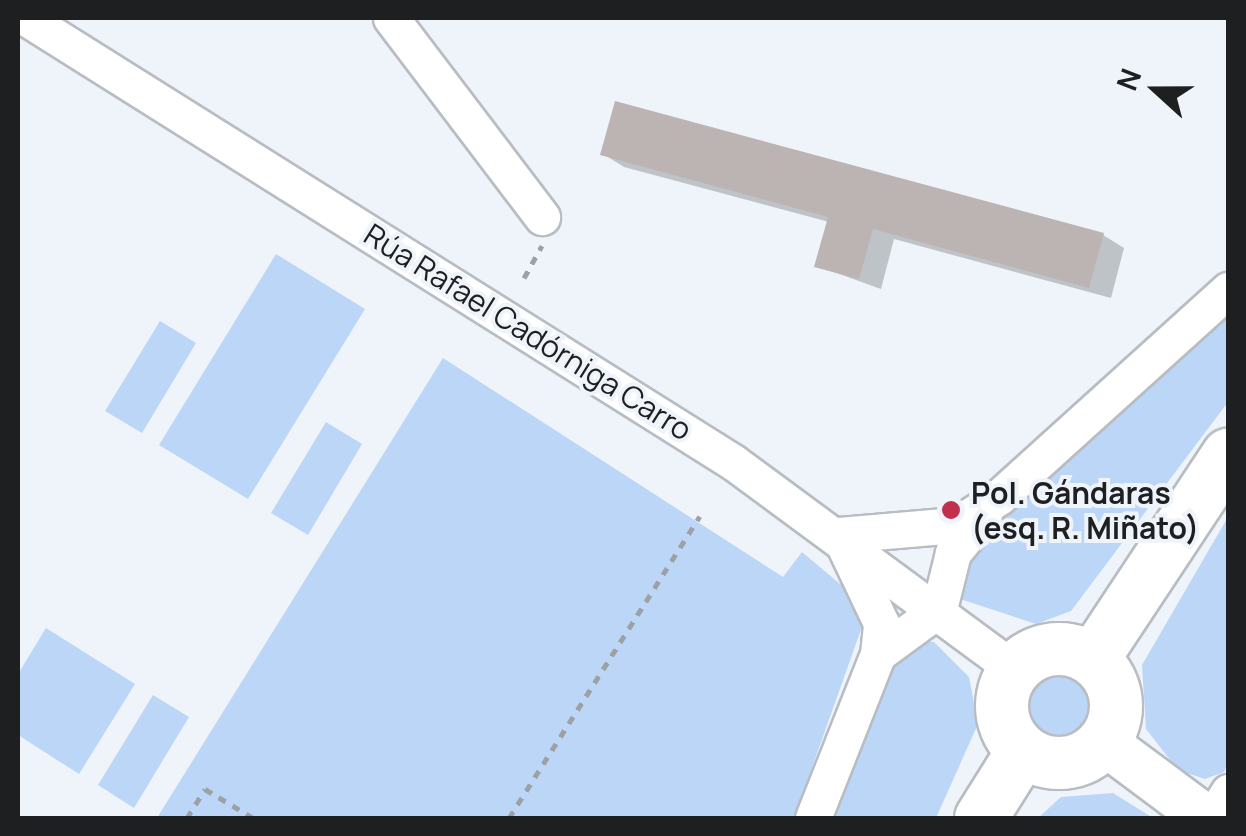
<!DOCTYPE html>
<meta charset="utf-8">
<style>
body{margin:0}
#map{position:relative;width:1246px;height:836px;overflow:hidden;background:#eef4fa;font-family:Manrope,sans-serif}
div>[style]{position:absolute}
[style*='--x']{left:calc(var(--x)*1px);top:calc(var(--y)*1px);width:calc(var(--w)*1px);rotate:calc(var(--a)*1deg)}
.green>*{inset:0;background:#bbd6f7}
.round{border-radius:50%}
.shadow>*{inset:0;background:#0003}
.building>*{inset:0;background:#bcb3b3}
.path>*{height:5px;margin-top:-2.5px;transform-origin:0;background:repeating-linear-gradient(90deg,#9da1a5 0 8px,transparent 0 16px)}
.roads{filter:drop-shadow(2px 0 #b8bdc3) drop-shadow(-2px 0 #b8bdc3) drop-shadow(0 2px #b8bdc3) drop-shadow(0 -2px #b8bdc3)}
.minor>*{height:35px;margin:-17.5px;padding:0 17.5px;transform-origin:17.5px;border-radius:17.5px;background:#fff}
.major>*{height:45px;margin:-22.5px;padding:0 22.5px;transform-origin:22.5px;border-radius:22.5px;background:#fff}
.highway>*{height:52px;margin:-26px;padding:0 26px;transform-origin:26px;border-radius:26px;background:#fff}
.highway>.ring{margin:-26px;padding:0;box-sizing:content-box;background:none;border:52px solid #fff;border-radius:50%}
.dots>*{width:28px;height:28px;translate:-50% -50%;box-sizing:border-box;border:5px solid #eef4fa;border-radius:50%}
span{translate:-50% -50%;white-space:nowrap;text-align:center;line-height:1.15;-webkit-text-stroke:8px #eef4fa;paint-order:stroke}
.street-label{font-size:30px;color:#1d1f21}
.poi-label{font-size:30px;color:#1d1f21;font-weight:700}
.left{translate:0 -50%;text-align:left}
.frame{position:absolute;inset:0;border:20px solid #1d1f21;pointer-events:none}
.north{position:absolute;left:1106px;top:40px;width:100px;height:100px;-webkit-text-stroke:8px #eef4fa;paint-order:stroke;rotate:291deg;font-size:28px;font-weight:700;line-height:40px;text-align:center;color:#1d1f21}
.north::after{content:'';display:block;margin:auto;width:35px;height:45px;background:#1d1f21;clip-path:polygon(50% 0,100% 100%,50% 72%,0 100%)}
</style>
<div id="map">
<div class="green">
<i style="clip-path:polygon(276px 254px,365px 309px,248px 499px,159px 445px)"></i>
<i style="clip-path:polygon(1228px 315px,1228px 402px,1071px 611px,1036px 624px,960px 599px,954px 584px,961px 549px)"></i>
<i style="clip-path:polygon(160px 321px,196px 343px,142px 433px,105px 411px)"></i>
<i style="clip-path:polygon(443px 358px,783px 577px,802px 552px,846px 589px,863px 624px,794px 818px,157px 818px)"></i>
<i style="clip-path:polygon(326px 422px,362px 444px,308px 535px,271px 513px)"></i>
<i style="clip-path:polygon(1228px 517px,1228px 762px,1224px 772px,1205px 779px,1178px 770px,1146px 729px,1142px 665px)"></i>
<i style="clip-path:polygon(46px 628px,135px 684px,79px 774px,18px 735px,18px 674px)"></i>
<i style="clip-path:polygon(905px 640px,934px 642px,969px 677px,978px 724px,936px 818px,830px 818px,884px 672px)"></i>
<i class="round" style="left:1025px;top:671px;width:70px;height:70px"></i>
<i style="clip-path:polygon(153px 695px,189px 717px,134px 808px,98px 785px)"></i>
<i style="clip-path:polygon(1113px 793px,1153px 818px,1038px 818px,1061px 797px)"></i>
</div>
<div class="shadow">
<i style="clip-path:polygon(603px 154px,1103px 235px,1124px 248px,1111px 298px,894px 239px,881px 289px,817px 266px,829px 222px,624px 167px)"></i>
</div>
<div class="building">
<i style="clip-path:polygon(615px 101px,1104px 233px,1089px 288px,873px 229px,859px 279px,814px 267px,828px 217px,600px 155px)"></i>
</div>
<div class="path">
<i style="--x:524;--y:278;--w:37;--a:-61"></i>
<i style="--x:187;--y:818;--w:34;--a:-58"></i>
<i style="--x:205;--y:789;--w:56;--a:31.1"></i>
<i style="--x:509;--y:818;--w:357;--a:-57.7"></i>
</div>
<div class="roads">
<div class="minor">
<i style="--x:26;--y:18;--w:835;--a:32.13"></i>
<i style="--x:733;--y:462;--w:349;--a:36.4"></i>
<i style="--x:391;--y:18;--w:250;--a:52.8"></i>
<i style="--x:839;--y:535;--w:117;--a:-4.9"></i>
<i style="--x:956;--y:525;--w:51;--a:-33.1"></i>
<i style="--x:999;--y:497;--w:309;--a:-42.1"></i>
<i style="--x:878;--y:654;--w:76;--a:-36.4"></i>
<i style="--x:939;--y:609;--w:58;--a:-76"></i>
<i style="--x:953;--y:553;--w:49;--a:-50.8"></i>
<i style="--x:813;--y:818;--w:176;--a:-68.4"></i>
<i style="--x:878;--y:654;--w:31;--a:-84"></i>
<i style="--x:881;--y:623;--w:91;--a:-115.4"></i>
<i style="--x:1212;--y:818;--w:31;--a:-58"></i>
</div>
<div class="major">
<i style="--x:1104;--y:742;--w:127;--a:36.7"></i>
</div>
<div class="highway">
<i class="ring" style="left:1002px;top:649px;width:62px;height:62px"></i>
<i style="--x:1093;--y:659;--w:245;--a:-56.5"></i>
<i style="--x:981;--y:818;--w:79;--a:-57.9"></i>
</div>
</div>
<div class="dots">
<i style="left:951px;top:510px;background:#c1314d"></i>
</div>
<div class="street-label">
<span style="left:528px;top:332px;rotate:32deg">Rúa Rafael Cadórniga Carro</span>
</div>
<div class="poi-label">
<span class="left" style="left:971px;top:510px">Pol. Gándaras<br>(esq. R. Miñato)</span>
</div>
<div class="frame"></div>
<div class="north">N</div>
</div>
